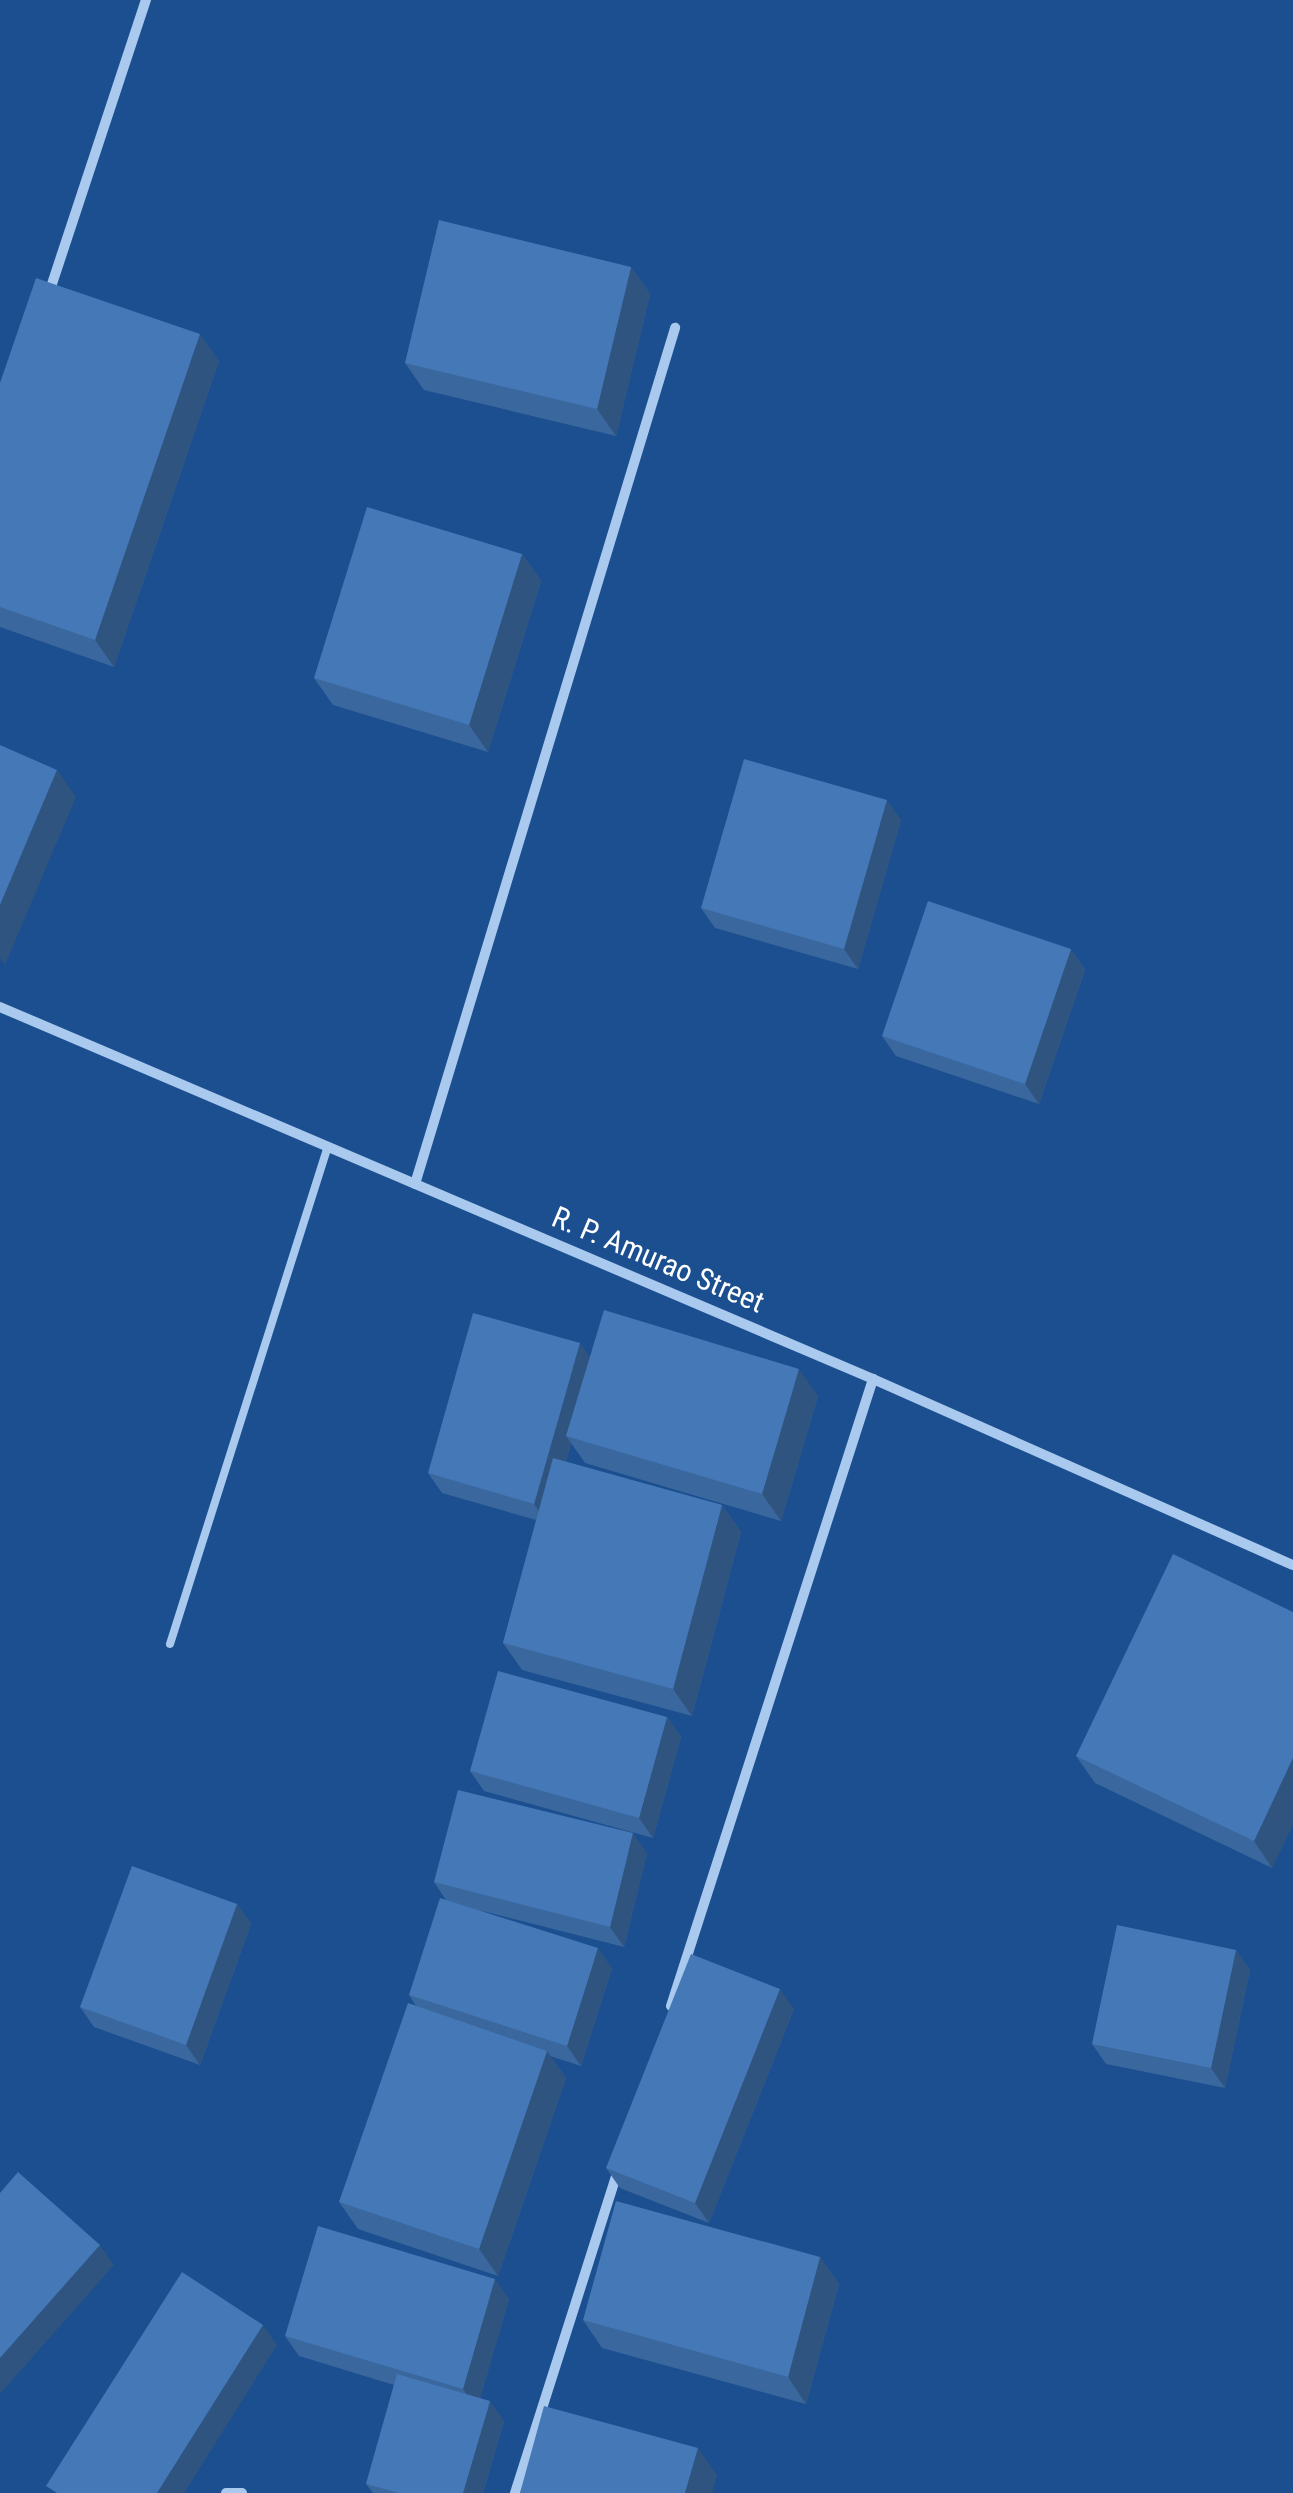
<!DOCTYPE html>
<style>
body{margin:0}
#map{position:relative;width:1293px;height:2493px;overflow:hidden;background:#1b4f8f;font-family:"Roboto Condensed",sans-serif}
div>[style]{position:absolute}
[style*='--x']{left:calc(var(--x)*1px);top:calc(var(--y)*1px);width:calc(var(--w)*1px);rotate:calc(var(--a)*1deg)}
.lane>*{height:8px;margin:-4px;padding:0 4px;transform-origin:4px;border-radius:4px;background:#a9c9ee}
.street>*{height:10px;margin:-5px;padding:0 5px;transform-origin:5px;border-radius:5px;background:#a9c9ee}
.wall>*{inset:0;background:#3a679d}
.shaded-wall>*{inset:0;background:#305480}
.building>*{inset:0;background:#4478b7}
span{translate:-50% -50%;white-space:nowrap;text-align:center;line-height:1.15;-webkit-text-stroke:8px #1b4f8f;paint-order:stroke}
.street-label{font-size:30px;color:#fff}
</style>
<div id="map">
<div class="lane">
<i style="--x:170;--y:1644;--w:522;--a:-72.4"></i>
</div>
<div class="street">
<i style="--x:49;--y:293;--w:309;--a:-71.7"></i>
<i style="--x:0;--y:1007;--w:949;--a:23.08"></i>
<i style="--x:873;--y:1379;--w:459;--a:23.9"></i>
<i style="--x:415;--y:1184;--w:895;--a:-73.1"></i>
<i style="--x:671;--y:2006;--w:659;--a:-72.14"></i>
<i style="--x:226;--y:2493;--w:16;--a:0"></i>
<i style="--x:515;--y:2493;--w:339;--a:-72.3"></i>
</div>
<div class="wall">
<i style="clip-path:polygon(631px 267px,650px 294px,616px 436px,424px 390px,405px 363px)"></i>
<i style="clip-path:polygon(219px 361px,114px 667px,0 627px,0 383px)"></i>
<i style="clip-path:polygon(522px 554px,541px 581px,488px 752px,333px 705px,314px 678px)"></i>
<i style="clip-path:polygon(901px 820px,858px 969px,715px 928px,701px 908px)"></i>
<i style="clip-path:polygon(1071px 949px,1085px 970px,1039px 1104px,896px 1056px,882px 1036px)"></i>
<i style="clip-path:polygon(590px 1357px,818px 1396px,781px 1521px,585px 1463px,571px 1443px,566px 1462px,722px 1505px,741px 1532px,692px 1716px,522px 1670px,503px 1643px,536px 1520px,442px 1493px,428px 1473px)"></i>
<i style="clip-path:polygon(1293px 1612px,1272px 1868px,1095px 1783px,1076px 1756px)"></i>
<i style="clip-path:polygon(667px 1717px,681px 1737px,653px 1838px,484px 1791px,470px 1771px)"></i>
<i style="clip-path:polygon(647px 1853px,624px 1947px,482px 1911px,612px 1968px,581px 2066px,550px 2056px,566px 2078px,498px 2276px,358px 2229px,339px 2202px,416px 2006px,409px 1995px,446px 1900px,434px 1882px)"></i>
<i style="clip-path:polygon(237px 1904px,251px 1924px,200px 2065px,94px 2027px,80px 2007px)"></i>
<i style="clip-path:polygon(1236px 1950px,1250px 1970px,1225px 2088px,1106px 2064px,1092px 2044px)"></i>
<i style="clip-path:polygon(794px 2009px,709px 2223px,620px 2188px,606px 2168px)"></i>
<i style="clip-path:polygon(820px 2257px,839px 2284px,806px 2404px,602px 2348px,583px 2320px)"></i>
<i style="clip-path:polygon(509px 2299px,480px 2398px,504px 2421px,483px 2493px,373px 2493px,366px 2484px,394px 2385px,299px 2356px,285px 2336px)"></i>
</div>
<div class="shaded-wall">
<i style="clip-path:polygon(631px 267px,650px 294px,616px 436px,597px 409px)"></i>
<i style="clip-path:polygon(200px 334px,219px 361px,114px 667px,95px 640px)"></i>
<i style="clip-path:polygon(522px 554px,541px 581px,488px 752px,469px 725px)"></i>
<i style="clip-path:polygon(57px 770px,76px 797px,5px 965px,0 958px,0 905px)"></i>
<i style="clip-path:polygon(887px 800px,901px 820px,858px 969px,844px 949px)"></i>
<i style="clip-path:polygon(1071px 949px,1085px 970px,1039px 1104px,1025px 1084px)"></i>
<i style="clip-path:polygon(580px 1343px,594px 1363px,566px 1436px,571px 1443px,548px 1524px,534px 1504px)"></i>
<i style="clip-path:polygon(799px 1369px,818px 1396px,781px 1521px,762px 1494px)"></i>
<i style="clip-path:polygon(722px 1505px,741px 1532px,692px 1716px,673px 1689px)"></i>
<i style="clip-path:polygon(667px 1717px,681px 1737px,653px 1838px,639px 1818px)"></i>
<i style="clip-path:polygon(1293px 1758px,1293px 1825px,1272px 1868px,1254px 1841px)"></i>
<i style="clip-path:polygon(633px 1833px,647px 1853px,624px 1947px,610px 1927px)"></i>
<i style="clip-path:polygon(237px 1904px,251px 1924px,200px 2065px,186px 2045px)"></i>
<i style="clip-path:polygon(598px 1948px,612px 1968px,581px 2066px,567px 2046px)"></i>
<i style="clip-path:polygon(1236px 1950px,1250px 1970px,1225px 2088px,1211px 2068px)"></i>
<i style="clip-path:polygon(780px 1989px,794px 2009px,709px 2223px,695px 2203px)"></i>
<i style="clip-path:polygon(547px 2051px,566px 2078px,498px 2276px,479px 2249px)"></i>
<i style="clip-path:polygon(100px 2245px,114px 2265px,0 2394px,0 2358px)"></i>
<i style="clip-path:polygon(820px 2257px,839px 2284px,806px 2404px,788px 2377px)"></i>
<i style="clip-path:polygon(495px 2279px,509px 2299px,477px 2409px,463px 2389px)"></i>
<i style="clip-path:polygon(263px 2325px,277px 2345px,184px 2493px,157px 2493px)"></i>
<i style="clip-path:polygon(490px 2401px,504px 2421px,483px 2493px,463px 2493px)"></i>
<i style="clip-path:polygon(698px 2448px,717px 2475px,712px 2493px,685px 2493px)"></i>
</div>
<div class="building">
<i style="clip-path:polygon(439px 220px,631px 267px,597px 409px,405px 363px)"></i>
<i style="clip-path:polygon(36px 278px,200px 334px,95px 640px,0 607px,0 383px)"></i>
<i style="clip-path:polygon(367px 507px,522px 554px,469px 725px,314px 678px)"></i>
<i style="clip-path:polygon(0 745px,57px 770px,0 905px)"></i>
<i style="clip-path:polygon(744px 759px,887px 800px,844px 949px,701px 908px)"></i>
<i style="clip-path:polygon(928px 901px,1071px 949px,1025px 1084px,882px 1036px)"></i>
<i style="clip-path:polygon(604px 1310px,799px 1369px,762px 1494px,566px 1436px)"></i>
<i style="clip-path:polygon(473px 1313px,580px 1343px,534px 1504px,428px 1473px)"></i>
<i style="clip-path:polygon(553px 1458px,722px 1505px,673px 1689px,503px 1643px)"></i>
<i style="clip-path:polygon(1173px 1554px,1293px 1612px,1293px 1758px,1254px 1841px,1076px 1756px)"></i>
<i style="clip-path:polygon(498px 1671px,667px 1717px,639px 1818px,470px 1771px)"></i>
<i style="clip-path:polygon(458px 1790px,633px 1833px,610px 1927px,434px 1882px)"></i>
<i style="clip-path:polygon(132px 1866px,237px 1904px,186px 2045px,80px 2007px)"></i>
<i style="clip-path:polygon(440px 1898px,598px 1948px,567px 2046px,409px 1995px)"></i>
<i style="clip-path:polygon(1117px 1925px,1236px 1950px,1211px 2068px,1092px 2044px)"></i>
<i style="clip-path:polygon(691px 1954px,780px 1989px,695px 2203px,606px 2168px)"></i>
<i style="clip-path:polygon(408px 2003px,547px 2051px,479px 2249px,339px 2202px)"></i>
<i style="clip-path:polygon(18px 2172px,100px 2245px,0 2358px,0 2193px)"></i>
<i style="clip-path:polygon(616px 2201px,820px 2257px,788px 2377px,583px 2320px)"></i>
<i style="clip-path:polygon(318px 2226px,495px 2279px,463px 2389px,285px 2336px)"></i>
<i style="clip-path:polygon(182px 2272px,263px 2325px,157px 2493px,57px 2493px,46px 2486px)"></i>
<i style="clip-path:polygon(397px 2374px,490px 2401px,463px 2493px,399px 2493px,366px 2484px)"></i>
<i style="clip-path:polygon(544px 2406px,698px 2448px,685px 2493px,520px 2493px)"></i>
</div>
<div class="street-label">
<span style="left:658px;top:1260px;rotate:23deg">R. P. Amurao Street</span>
</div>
</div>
